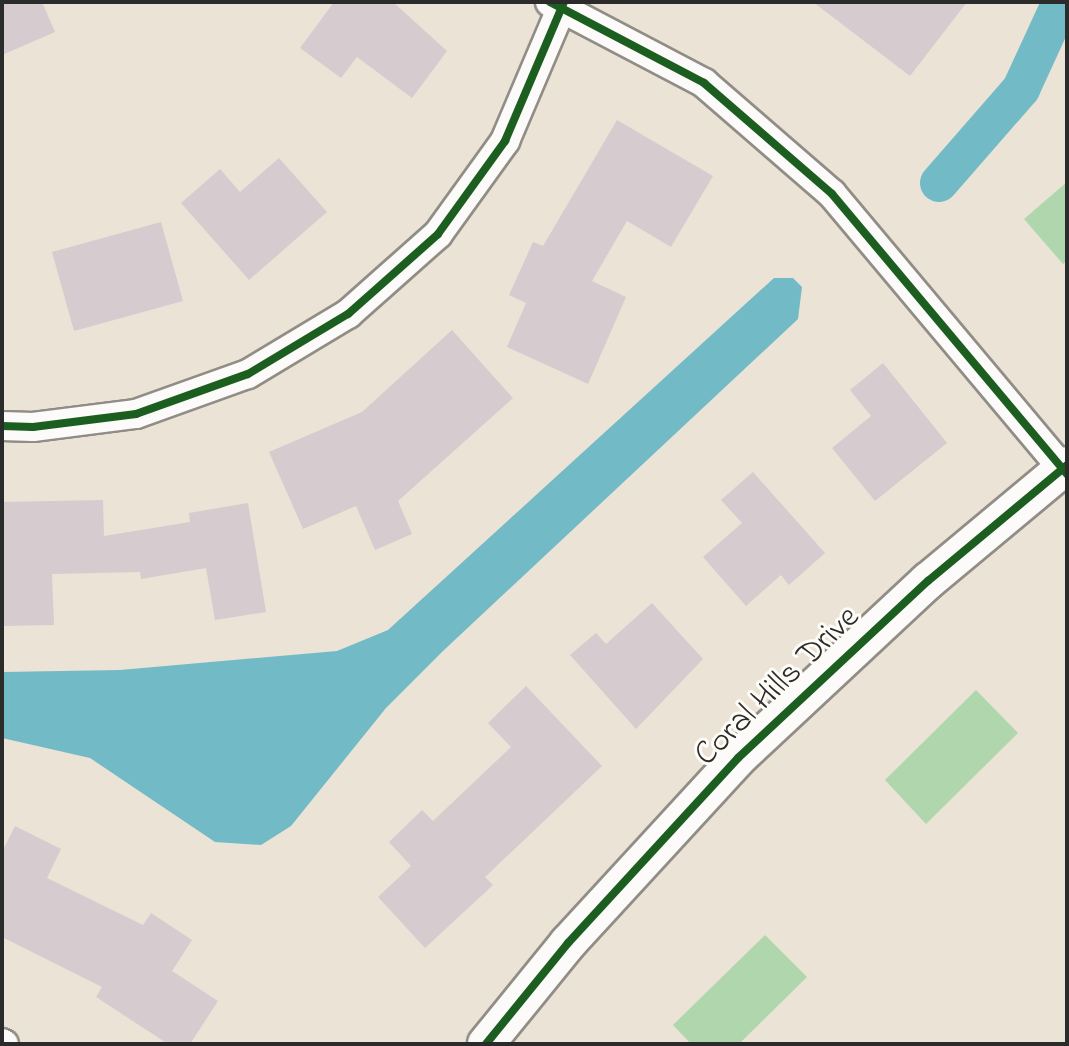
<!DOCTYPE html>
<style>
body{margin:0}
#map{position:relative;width:1069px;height:1046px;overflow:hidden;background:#ebe3d6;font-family:"Indie Flower",sans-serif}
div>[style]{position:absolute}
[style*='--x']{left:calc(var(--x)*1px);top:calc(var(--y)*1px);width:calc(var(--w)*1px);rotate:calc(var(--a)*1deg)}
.green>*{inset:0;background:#afd6ad}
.water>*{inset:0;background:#73bac7}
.canal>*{height:38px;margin:-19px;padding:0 19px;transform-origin:19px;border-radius:19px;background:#73bac7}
.building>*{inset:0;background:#d6cbcf}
.roads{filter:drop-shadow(2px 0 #918d86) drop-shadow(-2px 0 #918d86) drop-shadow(0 2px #918d86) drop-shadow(0 -2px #918d86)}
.minor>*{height:28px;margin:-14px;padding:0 14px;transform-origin:14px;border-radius:14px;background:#fcfbf9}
.tertiary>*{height:36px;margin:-18px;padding:0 18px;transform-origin:18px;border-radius:18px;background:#fcfbf9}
.cycleway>*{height:8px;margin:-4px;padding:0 4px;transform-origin:4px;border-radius:4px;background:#1b5e20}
span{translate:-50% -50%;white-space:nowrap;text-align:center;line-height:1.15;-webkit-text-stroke:6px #fdfcf7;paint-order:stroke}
.street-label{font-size:34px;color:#2b2b2b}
.frame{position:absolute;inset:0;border:4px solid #2b2b2b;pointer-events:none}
</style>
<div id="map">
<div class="green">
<i style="clip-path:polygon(1067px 182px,1067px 261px,1063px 264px,1024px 219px)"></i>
<i style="clip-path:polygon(976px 690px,1018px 733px,926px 824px,885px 780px)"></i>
<i style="clip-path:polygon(765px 935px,807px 977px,739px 1044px,691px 1044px,673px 1025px)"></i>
</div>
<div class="water">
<i style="clip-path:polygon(774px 278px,793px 278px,802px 287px,798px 319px,443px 651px,386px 708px,291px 826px,261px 845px,215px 842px,90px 758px,2px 738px,2px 672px,120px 670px,337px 651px,388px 630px)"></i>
</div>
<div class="canal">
<i style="--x:939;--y:183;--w:125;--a:-48.9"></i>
<i style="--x:1021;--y:89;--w:96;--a:-65.3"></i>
</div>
<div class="building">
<i style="clip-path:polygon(2px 2px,42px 2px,55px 32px,2px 55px)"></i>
<i style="clip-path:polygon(334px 2px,393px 2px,447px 51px,412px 98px,357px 57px,341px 78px,300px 48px)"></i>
<i style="clip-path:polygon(813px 2px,967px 2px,910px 76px)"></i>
<i style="clip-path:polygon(617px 120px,713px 176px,671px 247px,627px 221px,592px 281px,626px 297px,588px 384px,507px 347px,526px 303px,509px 295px,533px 242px,543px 246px)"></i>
<i style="clip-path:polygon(279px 158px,327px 212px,249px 280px,181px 203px,220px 169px,240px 192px)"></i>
<i style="clip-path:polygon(161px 222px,183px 301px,74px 331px,52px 252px)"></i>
<i style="clip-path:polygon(452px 330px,513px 398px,398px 501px,412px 534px,375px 550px,356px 506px,303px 529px,269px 452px,362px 412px)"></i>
<i style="clip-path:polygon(883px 363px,947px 443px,875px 501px,832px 448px,871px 416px,850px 390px)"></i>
<i style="clip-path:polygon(753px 472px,825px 553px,789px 585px,781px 575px,746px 606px,703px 557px,742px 523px,721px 500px)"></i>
<i style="clip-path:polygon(103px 500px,104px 536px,190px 522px,189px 513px,248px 503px,266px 612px,215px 620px,206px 568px,141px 579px,140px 572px,52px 574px,54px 625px,2px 626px,2px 502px)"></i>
<i style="clip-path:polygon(652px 603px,703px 659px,636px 729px,570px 655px,596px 633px,606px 644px)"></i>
<i style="clip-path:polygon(526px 686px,602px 766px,485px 877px,493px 885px,425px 948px,378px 897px,411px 866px,389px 842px,422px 810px,433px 821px,511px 747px,488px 723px)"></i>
<i style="clip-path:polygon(15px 826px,61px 849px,47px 878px,143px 925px,151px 913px,192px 940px,172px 971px,218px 1001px,190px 1044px,168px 1044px,96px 997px,102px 987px,2px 937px,2px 852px)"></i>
</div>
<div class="roads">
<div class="minor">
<i style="--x:550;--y:2;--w:174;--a:27.7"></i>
<i style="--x:704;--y:83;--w:169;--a:40.9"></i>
<i style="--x:832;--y:194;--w:366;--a:50"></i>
<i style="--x:2;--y:426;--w:31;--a:2"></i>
<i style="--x:33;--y:427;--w:104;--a:-7.2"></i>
<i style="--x:136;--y:414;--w:119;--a:-19.7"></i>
<i style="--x:248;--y:374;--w:117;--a:-31"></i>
<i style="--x:348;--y:314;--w:120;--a:-41.6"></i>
<i style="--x:438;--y:234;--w:115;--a:-54.2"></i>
<i style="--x:505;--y:141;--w:151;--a:-67"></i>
<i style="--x:2;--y:1043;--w:2;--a:27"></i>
</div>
<div class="tertiary">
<i style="--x:486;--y:1044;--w:130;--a:-50.9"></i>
<i style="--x:568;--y:943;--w:251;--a:-47.4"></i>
<i style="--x:738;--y:758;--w:260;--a:-43"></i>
<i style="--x:928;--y:581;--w:181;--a:-39.8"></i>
</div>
</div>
<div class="cycleway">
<i style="--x:550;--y:2;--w:174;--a:27.7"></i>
<i style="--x:704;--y:83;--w:169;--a:40.9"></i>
<i style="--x:832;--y:194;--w:366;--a:50"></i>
<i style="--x:2;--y:426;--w:31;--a:2"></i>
<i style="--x:33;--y:427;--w:104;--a:-7.2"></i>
<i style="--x:136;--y:414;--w:119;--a:-19.7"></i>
<i style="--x:248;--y:374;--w:117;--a:-31"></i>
<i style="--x:348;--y:314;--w:120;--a:-41.6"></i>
<i style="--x:438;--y:234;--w:115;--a:-54.2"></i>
<i style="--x:505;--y:141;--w:151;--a:-67"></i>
<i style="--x:486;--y:1044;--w:130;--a:-50.9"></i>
<i style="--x:568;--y:943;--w:251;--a:-47.4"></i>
<i style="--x:738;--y:758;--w:260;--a:-43"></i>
<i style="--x:928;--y:581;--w:181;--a:-39.8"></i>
</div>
<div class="street-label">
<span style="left:778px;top:687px;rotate:-44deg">Coral Hills Drive</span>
</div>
<div class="frame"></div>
</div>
